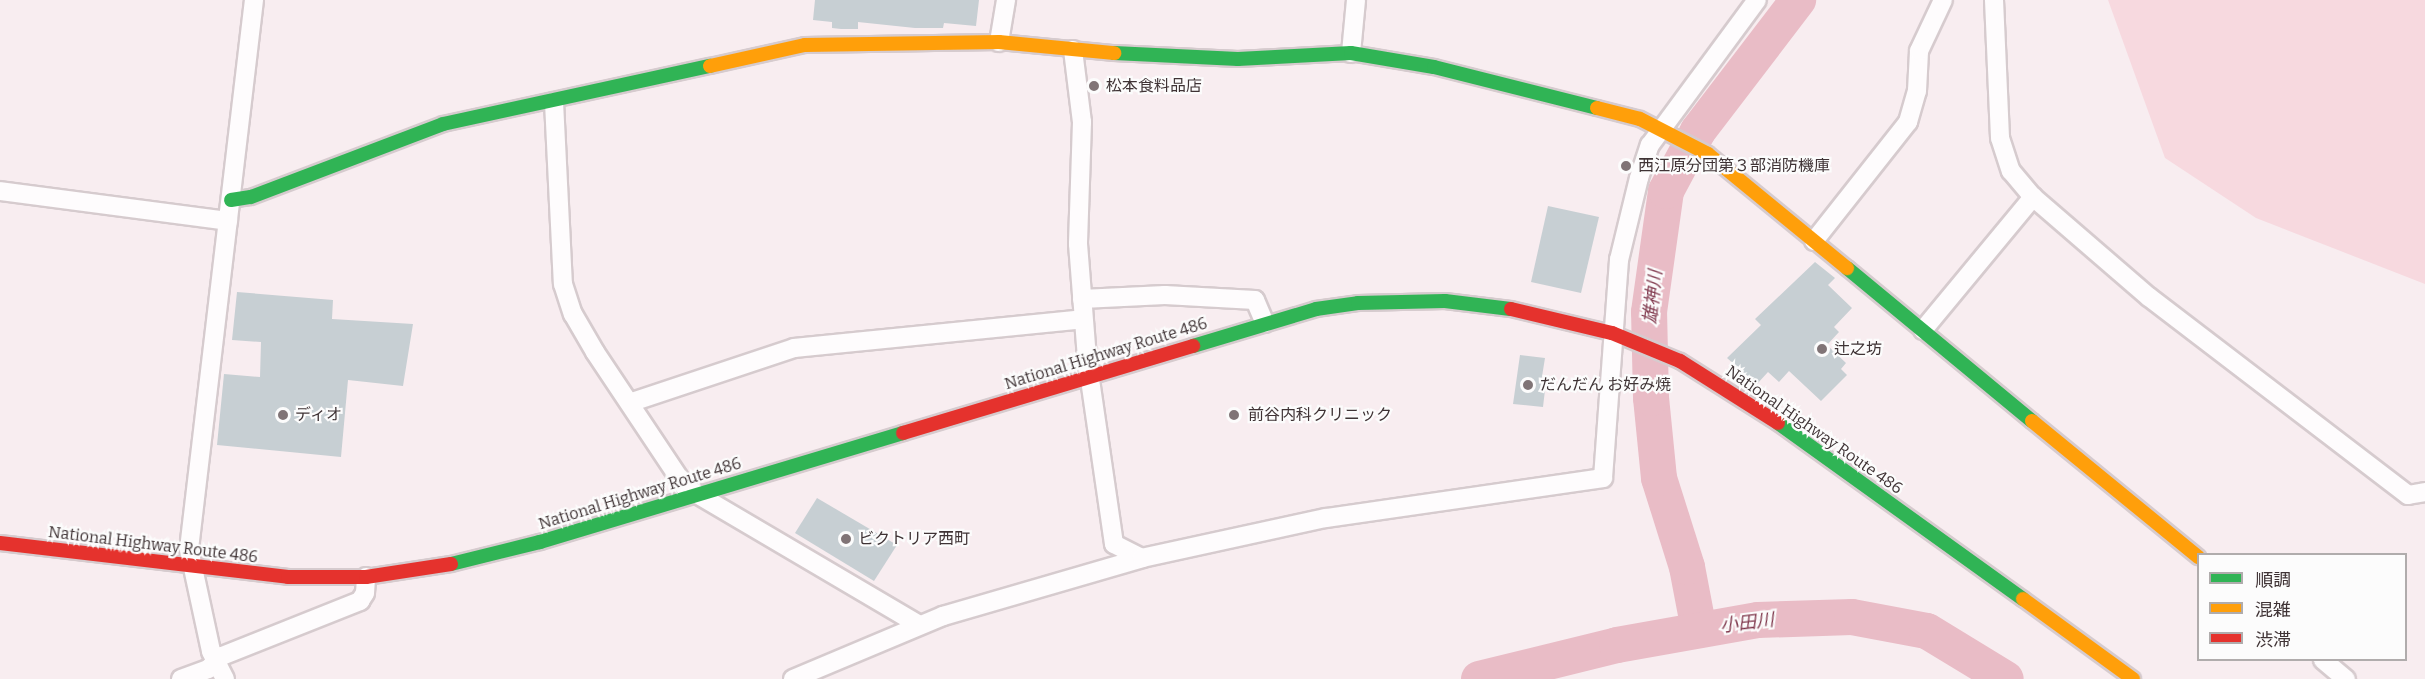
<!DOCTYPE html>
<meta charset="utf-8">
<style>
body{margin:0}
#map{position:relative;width:2425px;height:679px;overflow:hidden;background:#f8edf0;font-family:Bitter,"Noto Sans JP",serif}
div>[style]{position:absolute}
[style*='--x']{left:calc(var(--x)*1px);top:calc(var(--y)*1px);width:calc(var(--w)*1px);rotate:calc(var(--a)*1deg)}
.green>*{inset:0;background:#f7d9df}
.river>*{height:36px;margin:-18px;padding:0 18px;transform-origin:18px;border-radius:18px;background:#e9bcc6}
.building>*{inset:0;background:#c7cfd3}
.roads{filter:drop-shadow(2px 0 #d6cbce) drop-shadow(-2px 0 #d6cbce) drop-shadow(0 2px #d6cbce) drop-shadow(0 -2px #d6cbce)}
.street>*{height:18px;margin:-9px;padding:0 9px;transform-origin:9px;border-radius:9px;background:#fefcfd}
.fast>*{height:14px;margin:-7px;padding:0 7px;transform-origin:7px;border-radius:7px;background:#30b455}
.slow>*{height:14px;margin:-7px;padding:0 7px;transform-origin:7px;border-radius:7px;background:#ff9f0a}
.jam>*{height:14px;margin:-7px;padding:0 7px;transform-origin:7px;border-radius:7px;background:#e5322d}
.dots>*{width:16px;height:16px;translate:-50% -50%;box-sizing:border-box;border:3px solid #fcfcfc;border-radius:50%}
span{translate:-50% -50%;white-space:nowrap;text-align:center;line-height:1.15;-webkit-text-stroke:4.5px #fcfcfc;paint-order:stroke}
.poi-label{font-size:16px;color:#3f3335}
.left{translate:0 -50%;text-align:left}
.street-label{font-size:16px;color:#3f3335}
.water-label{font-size:18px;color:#7e354a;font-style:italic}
.legend{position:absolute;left:2197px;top:553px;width:210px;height:108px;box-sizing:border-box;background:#fcfcfc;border:2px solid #b0acac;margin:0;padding:8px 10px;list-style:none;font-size:18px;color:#3f3335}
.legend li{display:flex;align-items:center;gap:12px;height:30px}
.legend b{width:30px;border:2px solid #b0acac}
</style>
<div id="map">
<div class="green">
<i style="clip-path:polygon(2108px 0,2425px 0,2425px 284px,2256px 218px,2165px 158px)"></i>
</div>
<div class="river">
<i style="--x:1699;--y:630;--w:64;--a:-100.8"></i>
<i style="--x:1687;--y:567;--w:93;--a:-107.5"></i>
<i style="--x:1659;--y:478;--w:80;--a:-95.7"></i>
<i style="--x:1651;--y:398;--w:86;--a:-91.3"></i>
<i style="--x:1649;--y:312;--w:122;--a:-82"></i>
<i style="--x:1666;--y:191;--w:68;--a:-61.9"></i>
<i style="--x:1698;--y:131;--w:165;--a:-52.6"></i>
<i style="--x:1479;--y:679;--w:142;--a:-13.8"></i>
<i style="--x:1617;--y:645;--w:143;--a:-10.1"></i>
<i style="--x:1758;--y:620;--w:94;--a:-1.8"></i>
<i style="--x:1852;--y:617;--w:76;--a:10.6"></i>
<i style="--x:1927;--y:631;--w:92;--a:31.3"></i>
</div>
<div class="building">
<i style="clip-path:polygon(815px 0,979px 0,976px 26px,944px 23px,943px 28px,915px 28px,858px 22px,858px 29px,841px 29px,832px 28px,832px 22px,813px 20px)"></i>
<i style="clip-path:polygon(1548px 206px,1599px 217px,1581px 293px,1531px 282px)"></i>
<i style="clip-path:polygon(1815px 262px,1835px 278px,1828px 285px,1852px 308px,1834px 327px,1839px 332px,1827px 345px,1846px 363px,1841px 369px,1847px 375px,1821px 401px,1789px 371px,1779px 382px,1768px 372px,1757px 384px,1727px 358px,1761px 325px,1755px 319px)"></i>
<i style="clip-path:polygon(237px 292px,333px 300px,332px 319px,413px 324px,403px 386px,348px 380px,341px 457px,217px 445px,224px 374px,260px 377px,261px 342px,232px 340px)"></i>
<i style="clip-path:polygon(1520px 355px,1545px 358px,1540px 389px,1545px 390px,1543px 407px,1513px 404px)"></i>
<i style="clip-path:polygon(817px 498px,897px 545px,874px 581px,795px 533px)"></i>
</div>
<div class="roads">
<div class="street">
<i style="--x:1994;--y:0;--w:138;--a:87.5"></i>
<i style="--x:2000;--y:138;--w:35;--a:72"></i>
<i style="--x:2011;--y:171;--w:34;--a:50"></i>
<i style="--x:2033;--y:197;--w:153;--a:40.8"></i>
<i style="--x:2149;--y:297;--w:326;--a:37.4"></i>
<i style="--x:2408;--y:495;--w:17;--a:-10"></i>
<i style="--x:999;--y:42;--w:43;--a:-80.5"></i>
<i style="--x:1073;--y:50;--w:73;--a:82.9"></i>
<i style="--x:1082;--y:122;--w:122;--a:91.9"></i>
<i style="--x:1078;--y:244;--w:115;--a:85.5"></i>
<i style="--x:1087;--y:359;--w:187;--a:81.7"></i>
<i style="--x:1114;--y:544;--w:31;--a:27"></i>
<i style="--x:1351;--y:53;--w:53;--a:-84.6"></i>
<i style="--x:554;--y:102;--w:182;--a:87.2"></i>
<i style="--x:563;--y:284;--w:32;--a:72"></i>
<i style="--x:573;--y:314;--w:44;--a:59.9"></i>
<i style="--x:595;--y:352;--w:162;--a:56.3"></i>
<i style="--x:685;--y:487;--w:272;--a:30.5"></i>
<i style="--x:0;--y:191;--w:230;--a:7.5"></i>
<i style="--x:1814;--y:241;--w:152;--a:-51.7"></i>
<i style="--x:1908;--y:122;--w:32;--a:-74"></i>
<i style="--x:1917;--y:91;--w:40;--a:-87.1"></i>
<i style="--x:1919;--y:51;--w:56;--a:-64.8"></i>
<i style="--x:1082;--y:299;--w:83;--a:-2.8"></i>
<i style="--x:1165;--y:295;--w:90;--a:3.2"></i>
<i style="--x:1255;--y:300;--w:25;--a:67"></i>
<i style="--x:1923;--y:330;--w:173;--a:-50.4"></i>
<i style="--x:632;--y:402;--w:171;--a:-18.4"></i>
<i style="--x:794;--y:348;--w:290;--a:-5.7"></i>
<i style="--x:2323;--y:660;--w:30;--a:40"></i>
<i style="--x:181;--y:679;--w:29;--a:-20"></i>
<i style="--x:208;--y:669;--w:19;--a:-43"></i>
<i style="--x:222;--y:656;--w:149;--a:-21.7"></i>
<i style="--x:360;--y:601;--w:9;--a:-58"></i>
<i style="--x:365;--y:593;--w:16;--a:-86"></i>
<i style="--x:225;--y:679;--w:31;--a:-117"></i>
<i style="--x:211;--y:651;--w:104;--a:-102.2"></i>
<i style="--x:189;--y:549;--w:553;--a:-83.25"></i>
<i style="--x:793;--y:679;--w:163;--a:-22.8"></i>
<i style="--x:943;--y:616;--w:207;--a:-16.2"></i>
<i style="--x:1142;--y:558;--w:188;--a:-12.3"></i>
<i style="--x:1326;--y:518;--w:280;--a:-8.2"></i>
<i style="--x:1603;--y:478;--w:219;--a:-85.8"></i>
<i style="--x:1619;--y:260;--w:84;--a:-76.3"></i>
<i style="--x:1639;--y:178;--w:35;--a:-72"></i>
<i style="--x:1650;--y:145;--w:180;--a:-53.6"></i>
</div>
<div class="fast">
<i style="--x:1114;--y:53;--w:124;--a:2.8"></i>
<i style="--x:1238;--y:59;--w:113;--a:-3"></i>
<i style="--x:1351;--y:53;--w:84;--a:9.6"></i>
<i style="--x:1434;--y:67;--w:168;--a:14.1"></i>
<i style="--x:231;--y:200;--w:20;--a:-9"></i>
<i style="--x:251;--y:197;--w:205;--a:-20.8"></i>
<i style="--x:443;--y:124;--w:273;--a:-12.3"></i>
<i style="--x:1847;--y:268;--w:240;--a:39.6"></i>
<i style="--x:1193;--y:346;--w:128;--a:-16.7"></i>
<i style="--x:1316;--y:309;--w:42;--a:-8.1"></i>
<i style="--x:1358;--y:303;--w:87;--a:-1.3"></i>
<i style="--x:1445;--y:301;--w:66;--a:6.9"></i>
<i style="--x:1778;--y:423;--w:302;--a:35.7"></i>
<i style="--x:451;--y:564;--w:92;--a:-13.9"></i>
<i style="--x:540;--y:542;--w:379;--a:-16.7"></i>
</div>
<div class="slow">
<i style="--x:710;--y:66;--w:97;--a:-12.5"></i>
<i style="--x:805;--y:45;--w:194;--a:-0.9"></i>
<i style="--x:999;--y:42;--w:116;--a:5.5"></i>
<i style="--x:1597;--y:108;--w:44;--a:14.3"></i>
<i style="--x:1640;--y:119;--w:76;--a:27.2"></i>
<i style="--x:1708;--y:154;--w:180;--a:39.4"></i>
<i style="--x:2032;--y:421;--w:215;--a:39.3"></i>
<i style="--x:2023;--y:599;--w:136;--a:36"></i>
</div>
<div class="jam">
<i style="--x:1511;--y:309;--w:104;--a:13.4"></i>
<i style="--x:1612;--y:333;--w:74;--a:22.4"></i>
<i style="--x:1680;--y:361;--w:116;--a:32.3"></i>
<i style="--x:903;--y:433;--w:303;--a:-16.7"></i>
<i style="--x:0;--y:543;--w:290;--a:6.7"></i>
<i style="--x:288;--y:577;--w:78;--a:0"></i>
<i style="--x:366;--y:577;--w:86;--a:-8.7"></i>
</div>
</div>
<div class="dots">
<i style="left:1094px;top:86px;background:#807476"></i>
<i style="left:1626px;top:166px;background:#807476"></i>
<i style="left:1822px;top:349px;background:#807476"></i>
<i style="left:1528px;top:385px;background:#807476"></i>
<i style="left:283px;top:415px;background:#807476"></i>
<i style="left:1234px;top:415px;background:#807476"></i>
<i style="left:846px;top:539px;background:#807476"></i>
</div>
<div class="poi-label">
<span class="left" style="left:1106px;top:86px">松本食料品店</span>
<span class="left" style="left:1638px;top:166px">西江原分団第３部消防機庫</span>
<span class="left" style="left:1834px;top:349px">辻之坊</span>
<span class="left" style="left:1540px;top:385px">だんだん お好み焼</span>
<span class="left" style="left:295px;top:415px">ディオ</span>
<span class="left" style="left:1248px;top:415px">前谷内科クリニック</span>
<span class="left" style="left:858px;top:539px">ビクトリア西町</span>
</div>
<div class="street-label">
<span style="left:1106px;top:354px;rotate:-17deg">National Highway Route 486</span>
<span style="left:1814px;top:430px;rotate:35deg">National Highway Route 486</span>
<span style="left:640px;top:494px;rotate:-17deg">National Highway Route 486</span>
<span style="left:153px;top:545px;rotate:7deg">National Highway Route 486</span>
</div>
<div class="water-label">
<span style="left:1653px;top:297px;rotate:-84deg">雄神川</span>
<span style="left:1747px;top:623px;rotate:-7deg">小田川</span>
</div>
<ul class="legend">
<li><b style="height:8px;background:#30b455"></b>順調</li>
<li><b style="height:8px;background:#ff9f0a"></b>混雑</li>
<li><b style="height:8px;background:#e5322d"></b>渋滞</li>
</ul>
</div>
